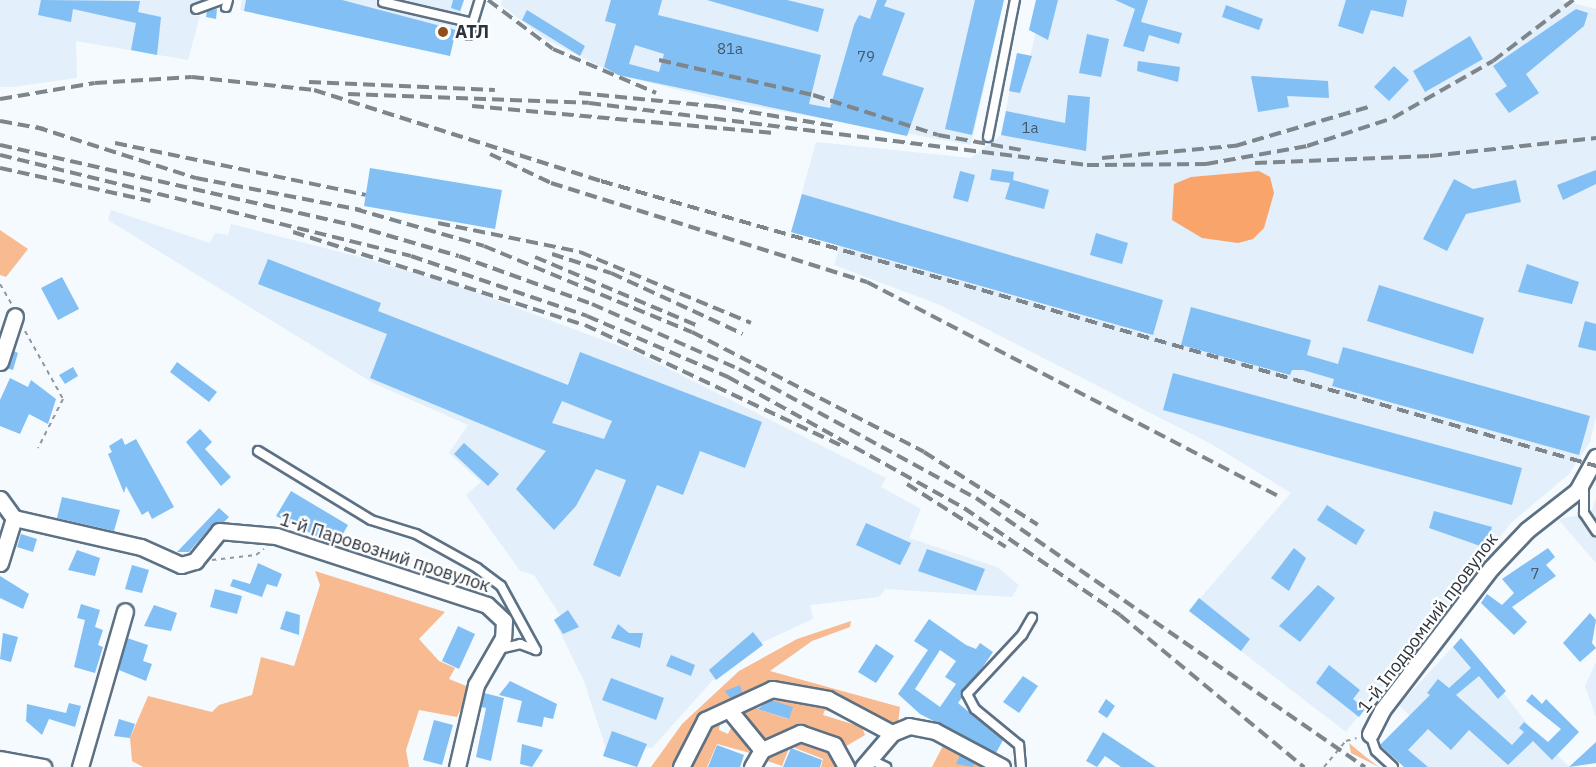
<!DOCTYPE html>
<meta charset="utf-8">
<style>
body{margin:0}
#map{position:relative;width:1596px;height:767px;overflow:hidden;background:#f5fafe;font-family:"IBM Plex Sans",sans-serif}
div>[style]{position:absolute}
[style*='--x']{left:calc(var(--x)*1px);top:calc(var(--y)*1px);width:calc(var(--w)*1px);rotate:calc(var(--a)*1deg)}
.built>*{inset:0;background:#e3effa}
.green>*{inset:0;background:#f8ba90}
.water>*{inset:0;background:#f8a46b}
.building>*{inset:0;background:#82bff5}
.path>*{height:2px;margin-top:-1px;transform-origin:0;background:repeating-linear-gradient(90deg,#90979d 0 4.5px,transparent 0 9px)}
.roads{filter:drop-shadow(2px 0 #5d7184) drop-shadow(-2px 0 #5d7184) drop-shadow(0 2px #5d7184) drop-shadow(0 -2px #5d7184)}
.lane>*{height:8px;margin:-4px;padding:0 4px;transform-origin:4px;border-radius:4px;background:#fff}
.street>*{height:15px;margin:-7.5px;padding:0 7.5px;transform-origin:7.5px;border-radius:7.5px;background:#fff}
.rail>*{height:4px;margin-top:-2px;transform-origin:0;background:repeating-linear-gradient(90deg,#7e868c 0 12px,transparent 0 18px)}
.dots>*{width:16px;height:16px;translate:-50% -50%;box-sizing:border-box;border:3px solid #fff;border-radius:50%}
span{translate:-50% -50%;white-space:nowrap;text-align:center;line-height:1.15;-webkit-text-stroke:4.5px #fff;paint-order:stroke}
.number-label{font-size:15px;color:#42586b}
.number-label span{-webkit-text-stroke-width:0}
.poi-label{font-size:18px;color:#2c353d;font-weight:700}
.left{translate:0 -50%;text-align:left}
.street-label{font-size:18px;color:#2c353d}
</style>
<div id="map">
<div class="built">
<i style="clip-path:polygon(0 0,207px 0,197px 3px,195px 15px,200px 16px,188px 60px,76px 41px,77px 78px,12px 87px,0 87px)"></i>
<i style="clip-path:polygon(242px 0,464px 0,450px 56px,240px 10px)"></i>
<i style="clip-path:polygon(502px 0,1004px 0,971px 145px,719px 100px,618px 75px,547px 40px,501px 5px)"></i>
<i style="clip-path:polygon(1036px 0,1561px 0,1596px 9px,1596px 417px,1590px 442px,1569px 474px,1511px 523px,1346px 732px,1189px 611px,1291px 493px,1213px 445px,940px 305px,834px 265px,840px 246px,791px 232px,816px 142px,971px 158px,1001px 135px,1017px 53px,1030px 56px,1036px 32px,1029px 30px)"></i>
<i style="clip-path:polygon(111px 210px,210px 243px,215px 233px,228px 235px,231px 224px,360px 257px,467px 289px,635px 352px,886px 478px,881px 487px,921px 509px,909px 538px,997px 567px,1019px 585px,1012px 597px,885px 589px,879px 597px,810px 605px,813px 619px,765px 641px,712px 681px,652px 748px,645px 747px,637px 767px,603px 756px,606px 749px,584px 681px,554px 620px,560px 615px,534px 575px,520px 571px,466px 495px,481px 482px,449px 453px,468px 425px,373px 383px,108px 220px)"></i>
<i style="clip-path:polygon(1596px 498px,1596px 563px,1558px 519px,1591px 513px)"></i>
<i style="clip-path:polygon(1461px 638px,1529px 726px,1569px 767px,1404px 767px,1380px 745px,1410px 716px,1399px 705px)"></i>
<i style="clip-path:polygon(1596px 662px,1596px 717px,1585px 686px)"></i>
</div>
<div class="green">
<i style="clip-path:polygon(0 230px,28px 249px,6px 277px,0 275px)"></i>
<i style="clip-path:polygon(315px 571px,445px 612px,419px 639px,439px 661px,455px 668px,449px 679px,471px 688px,457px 717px,419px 710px,406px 750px,409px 767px,143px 767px,132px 761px,130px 738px,148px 696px,212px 712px,219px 705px,252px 695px,261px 657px,294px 666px,320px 585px)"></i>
<i style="clip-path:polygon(851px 621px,850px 627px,812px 641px,770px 671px,900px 707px,898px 724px,794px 687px,714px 711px,676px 767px,651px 767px,682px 724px,739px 671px,797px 639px)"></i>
<i style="clip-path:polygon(evenodd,760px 695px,822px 700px,844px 716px,825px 710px,823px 715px,862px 727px,865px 735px,843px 748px,830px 740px,762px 741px,739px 712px,760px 695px,760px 697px,792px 707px,788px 719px,757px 709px,760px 697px)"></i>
<i style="clip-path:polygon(721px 719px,719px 730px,728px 734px,734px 722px,750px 753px,717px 744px,707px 767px,685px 767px,706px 725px)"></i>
<i style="clip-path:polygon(799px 737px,831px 748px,842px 767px,821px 767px,823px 759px,790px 746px,782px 766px,762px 759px)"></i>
<i style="clip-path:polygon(947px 738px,994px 767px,932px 767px)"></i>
<i style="clip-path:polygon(1349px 743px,1367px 758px,1379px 767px,1351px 753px)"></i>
</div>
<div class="water">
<i style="clip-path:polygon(1259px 171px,1270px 177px,1274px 193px,1264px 228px,1253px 239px,1238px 243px,1202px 238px,1172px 220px,1174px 184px,1191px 177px)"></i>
</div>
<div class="building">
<i style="clip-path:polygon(41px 0,140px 1px,138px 12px,161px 17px,157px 55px,131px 50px,136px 23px,73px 9px,71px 22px,38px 15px)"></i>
<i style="clip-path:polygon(246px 0,342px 0,456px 30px,450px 56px,244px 11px)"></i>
<i style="clip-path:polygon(453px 0,464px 0,460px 11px,451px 8px)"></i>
<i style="clip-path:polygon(evenodd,611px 0,662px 0,658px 15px,821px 55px,809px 104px,830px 108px,854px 25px,859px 15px,870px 19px,877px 0,887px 0,884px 6px,905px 13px,882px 75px,924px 88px,907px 136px,618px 75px,604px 67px,616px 24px,605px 21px,611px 0,635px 45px,664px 54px,659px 72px,629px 64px,635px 45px)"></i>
<i style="clip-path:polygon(707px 0,787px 0,824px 9px,818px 32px)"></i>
<i style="clip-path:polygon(975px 0,1004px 0,972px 135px,945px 129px)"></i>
<i style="clip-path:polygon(1036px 0,1058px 0,1048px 40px,1029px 30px)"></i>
<i style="clip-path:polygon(1115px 0,1148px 0,1141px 22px,1182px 33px,1179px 44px,1149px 35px,1144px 52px,1123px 46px,1135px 9px)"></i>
<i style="clip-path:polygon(1346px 0,1407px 0,1403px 17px,1371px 10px,1363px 34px,1338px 26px)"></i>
<i style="clip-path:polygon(1226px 5px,1263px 19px,1259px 30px,1222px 17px)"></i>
<i style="clip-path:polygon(217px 9px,216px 19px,206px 17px,207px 11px)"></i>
<i style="clip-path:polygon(1576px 9px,1588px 13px,1584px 26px,1526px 74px,1539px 93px,1509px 113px,1495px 94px,1507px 86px,1493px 66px)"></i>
<i style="clip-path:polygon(527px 10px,585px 46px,580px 56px,522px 20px)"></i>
<i style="clip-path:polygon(1087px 34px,1109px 39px,1101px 77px,1079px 73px)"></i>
<i style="clip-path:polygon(1470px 36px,1483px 59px,1425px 92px,1413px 71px)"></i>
<i style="clip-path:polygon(1017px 53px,1032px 56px,1020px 93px,1009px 91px)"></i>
<i style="clip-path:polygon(1138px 61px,1180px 67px,1178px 82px,1137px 71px)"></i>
<i style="clip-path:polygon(1394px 66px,1409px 80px,1389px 101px,1374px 87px)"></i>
<i style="clip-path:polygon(1251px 76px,1328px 81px,1329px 98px,1287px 96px,1289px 107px,1258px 112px)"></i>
<i style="clip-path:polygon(1068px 95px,1090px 97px,1086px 151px,1001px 135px,1006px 111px,1065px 123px)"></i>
<i style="clip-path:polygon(370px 168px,502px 190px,495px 229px,364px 206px)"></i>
<i style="clip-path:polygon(992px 169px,1014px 172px,1013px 180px,1049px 190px,1044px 209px,1005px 199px,1010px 183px,990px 180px)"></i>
<i style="clip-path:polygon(1596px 170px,1596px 184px,1563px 200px,1557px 185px)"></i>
<i style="clip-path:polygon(960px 171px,975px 175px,968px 202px,953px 198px)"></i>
<i style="clip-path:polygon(1454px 179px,1473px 189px,1516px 180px,1521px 202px,1466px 214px,1447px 251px,1423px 239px)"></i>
<i style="clip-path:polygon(802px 194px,1163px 300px,1153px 335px,791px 232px)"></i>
<i style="clip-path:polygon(1096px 233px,1128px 243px,1122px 264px,1090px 255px)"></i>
<i style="clip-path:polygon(evenodd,268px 259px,381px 303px,378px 311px,568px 385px,580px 352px,762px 422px,745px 468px,700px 451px,683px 495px,657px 485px,620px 577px,593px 565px,626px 480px,596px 469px,576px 506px,554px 530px,516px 489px,546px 451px,370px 378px,387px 334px,258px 284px,268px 259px,562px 401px,612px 421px,604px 439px,552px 423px,562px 401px)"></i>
<i style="clip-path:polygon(1527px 264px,1579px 282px,1572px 304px,1518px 292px)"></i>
<i style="clip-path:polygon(62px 277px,79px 309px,58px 320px,41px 288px)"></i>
<i style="clip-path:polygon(1379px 285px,1484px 318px,1473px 354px,1367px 321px)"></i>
<i style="clip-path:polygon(1191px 307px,1311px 340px,1307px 355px,1338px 364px,1343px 347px,1590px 416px,1579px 455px,1332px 386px,1334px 379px,1303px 370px,1292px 370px,1290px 375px,1181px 345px)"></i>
<i style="clip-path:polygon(1585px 321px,1596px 324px,1596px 351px,1578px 347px)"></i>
<i style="clip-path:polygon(14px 351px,18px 353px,13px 370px,7px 368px)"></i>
<i style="clip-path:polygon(177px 362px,217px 392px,209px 402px,170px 372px)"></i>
<i style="clip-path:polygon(73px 367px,78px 376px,65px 384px,59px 375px)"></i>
<i style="clip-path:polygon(1173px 373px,1522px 468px,1512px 505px,1163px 410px)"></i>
<i style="clip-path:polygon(10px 378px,28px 387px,31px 380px,56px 399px,48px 424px,29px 414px,20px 434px,0 426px,0 400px)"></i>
<i style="clip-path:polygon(200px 429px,212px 442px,205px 449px,231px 477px,221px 486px,186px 442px)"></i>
<i style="clip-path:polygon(122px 438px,125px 445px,136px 439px,174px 507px,152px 519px,148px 511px,142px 515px,126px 486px,124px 493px,108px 454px,112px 452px,109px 446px)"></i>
<i style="clip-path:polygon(464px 443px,499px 474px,488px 486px,454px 454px)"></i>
<i style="clip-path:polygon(291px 491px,348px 525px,336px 546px,276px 516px)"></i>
<i style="clip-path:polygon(62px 497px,120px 510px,114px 531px,57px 518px)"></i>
<i style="clip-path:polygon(1327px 505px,1365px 530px,1356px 545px,1317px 520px)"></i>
<i style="clip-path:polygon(219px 508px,229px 517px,224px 522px,212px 525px,189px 552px,177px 552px)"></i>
<i style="clip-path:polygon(1434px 511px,1492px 527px,1486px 548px,1429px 528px)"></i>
<i style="clip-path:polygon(866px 523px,911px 543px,900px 565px,856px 545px)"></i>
<i style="clip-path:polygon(21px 534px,37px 539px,33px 552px,17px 547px)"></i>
<i style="clip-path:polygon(1294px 548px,1306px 558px,1289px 591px,1271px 578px)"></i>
<i style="clip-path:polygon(1548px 548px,1555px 557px,1546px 565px,1556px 576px,1512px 607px,1527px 622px,1514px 635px,1481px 603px,1487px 594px,1502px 605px,1514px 593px,1502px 579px)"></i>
<i style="clip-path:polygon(927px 549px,985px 569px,976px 591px,918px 571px)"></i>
<i style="clip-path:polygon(77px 550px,100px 558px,95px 576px,68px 570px)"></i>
<i style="clip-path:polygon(258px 563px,282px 574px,277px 587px,267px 584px,262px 597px,230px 586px,233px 579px,250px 584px)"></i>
<i style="clip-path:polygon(132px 565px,149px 570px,142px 593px,125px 589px)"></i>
<i style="clip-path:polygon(0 576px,29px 594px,23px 609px,0 598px)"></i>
<i style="clip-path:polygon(1318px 585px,1335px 598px,1300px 642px,1279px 626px)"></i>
<i style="clip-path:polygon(215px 589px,242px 596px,237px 614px,210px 607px)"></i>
<i style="clip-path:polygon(1199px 598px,1250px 639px,1241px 651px,1189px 611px)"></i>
<i style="clip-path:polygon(81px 604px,100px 610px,95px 627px,103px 630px,98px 645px,103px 647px,95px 673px,74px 667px,85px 620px,77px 618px)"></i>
<i style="clip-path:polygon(154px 605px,177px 613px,171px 631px,144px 626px)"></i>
<i style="clip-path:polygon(568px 610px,579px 627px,563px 634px,554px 620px)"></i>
<i style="clip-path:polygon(286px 611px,300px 615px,299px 635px,280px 629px)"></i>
<i style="clip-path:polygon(1590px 613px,1596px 620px,1592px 643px,1596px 648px,1580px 662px,1563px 643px)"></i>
<i style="clip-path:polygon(evenodd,929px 619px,966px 645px,976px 649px,980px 643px,993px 652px,958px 703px,1003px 740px,996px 753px,920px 714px,898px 694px,928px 650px,914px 641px,929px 619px,940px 650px,956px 661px,945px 677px,956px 684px,940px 707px,915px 689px,940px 650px)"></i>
<i style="clip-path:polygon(618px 624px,629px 633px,643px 633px,640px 648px,611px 638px)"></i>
<i style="clip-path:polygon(458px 626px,475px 634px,459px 669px,442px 661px)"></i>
<i style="clip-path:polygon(753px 632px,763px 645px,716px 680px,709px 670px)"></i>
<i style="clip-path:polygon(3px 633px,18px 637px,11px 662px,0 659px)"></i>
<i style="clip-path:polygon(127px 638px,148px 645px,143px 661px,152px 664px,146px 681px,119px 670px)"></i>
<i style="clip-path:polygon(1461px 638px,1506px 691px,1498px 699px,1479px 676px,1456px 695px,1512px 745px,1524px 732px,1519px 728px,1524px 722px,1548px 742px,1561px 729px,1526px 701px,1532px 694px,1542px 704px,1546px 699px,1579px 732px,1552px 760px,1533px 741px,1508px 765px,1469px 730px,1451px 750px,1428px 729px,1408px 750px,1428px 767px,1404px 767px,1380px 745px,1430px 695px,1427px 693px,1438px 679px,1449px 688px,1471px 668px,1453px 647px)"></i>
<i style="clip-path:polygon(876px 644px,894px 656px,876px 683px,858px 672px)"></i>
<i style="clip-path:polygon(671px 655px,695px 665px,691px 676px,666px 666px)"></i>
<i style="clip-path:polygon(1329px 665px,1360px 690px,1353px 699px,1365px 709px,1359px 717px,1316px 683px)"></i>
<i style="clip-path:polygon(1023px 676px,1038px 686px,1019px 713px,1003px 702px)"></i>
<i style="clip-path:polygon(611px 678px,664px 698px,656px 720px,602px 700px)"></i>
<i style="clip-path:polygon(510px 681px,557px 704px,553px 719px,544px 717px,542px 727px,517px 722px,522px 701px,499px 695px)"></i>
<i style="clip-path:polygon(740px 685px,742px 692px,730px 698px,725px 691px)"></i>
<i style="clip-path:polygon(484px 693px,504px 698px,491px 761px,476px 757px,486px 708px,481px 707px)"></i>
<i style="clip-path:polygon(1106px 699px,1115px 706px,1107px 718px,1098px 712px)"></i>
<i style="clip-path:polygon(771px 700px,793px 707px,789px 719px,757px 709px)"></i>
<i style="clip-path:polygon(69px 703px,81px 706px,75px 727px,49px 719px,42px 735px,26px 721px,27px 704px,66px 713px)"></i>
<i style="clip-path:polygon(119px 719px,135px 724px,130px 738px,114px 736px)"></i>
<i style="clip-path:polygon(434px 720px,453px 725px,442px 765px,423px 760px)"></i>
<i style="clip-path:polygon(612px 731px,647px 744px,637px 767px,603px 756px)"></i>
<i style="clip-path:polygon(1103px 732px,1156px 767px,1121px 767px,1105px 756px,1097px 767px,1086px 761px)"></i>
<i style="clip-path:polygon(1596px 742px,1596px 763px,1569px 767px)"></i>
<i style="clip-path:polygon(522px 744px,543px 750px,532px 767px,520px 764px)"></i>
<i style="clip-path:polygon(717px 745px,744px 755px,740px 767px,708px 767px)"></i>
<i style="clip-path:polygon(791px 748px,822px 760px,820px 767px,783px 767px)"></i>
<i style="clip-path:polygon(960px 755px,975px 763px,973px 767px,956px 764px)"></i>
</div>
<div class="path">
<i style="--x:0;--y:284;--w:24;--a:60"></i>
<i style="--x:25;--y:331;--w:78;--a:60.8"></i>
<i style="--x:63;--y:399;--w:55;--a:117"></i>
<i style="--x:212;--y:560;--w:44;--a:-6.5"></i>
<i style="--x:256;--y:555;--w:10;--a:-37"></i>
<i style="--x:1324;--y:767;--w:34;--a:-50"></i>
<i style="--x:1346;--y:741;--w:11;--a:-15"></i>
</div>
<div class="roads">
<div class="lane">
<i style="--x:383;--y:2;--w:92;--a:13.1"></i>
<i style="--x:226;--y:7;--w:7;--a:-74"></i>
<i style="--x:196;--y:9;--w:27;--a:-20"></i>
<i style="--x:469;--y:35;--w:37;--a:-73"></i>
<i style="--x:988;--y:137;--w:140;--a:-78.9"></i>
<i style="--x:258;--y:451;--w:132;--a:31.4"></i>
<i style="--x:371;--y:520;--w:47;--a:17.3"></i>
<i style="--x:416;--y:534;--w:70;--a:29.1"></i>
<i style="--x:477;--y:568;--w:30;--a:37"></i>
<i style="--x:501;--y:586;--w:73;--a:61.3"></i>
<i style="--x:1584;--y:486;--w:27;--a:90"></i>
<i style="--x:1584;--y:513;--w:22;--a:56"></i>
<i style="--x:499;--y:649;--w:22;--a:-13"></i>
<i style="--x:520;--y:644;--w:17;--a:21"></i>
<i style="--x:1370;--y:734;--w:18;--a:71"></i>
<i style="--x:1376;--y:751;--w:23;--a:43"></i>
<i style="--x:869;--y:759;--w:19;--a:25"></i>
<i style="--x:1021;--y:767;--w:22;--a:-95"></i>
<i style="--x:1019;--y:745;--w:57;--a:-140.7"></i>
<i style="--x:975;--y:709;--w:17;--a:-118"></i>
<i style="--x:967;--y:694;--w:81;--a:-47"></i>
<i style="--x:1022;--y:635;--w:20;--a:-60"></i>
</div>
<div class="street">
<i style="--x:0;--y:362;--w:48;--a:-71.9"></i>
<i style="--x:0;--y:499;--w:24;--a:54"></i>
<i style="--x:14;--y:518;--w:130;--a:12.9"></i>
<i style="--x:141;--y:547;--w:44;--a:24.2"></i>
<i style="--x:181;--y:565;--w:15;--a:-16"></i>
<i style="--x:195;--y:561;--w:38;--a:-51"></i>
<i style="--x:219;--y:531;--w:57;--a:5"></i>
<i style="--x:276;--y:536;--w:222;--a:18.1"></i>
<i style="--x:487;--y:605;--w:23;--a:43"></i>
<i style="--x:504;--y:621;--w:17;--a:93"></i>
<i style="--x:503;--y:638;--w:54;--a:119.9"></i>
<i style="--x:476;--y:685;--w:84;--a:103"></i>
<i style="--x:0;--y:563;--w:47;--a:-72.7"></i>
<i style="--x:730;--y:711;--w:50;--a:50.6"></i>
<i style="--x:1370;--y:734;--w:27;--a:-63"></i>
<i style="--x:1382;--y:710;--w:179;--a:-52.5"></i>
<i style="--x:1491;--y:568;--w:52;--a:-46.5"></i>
<i style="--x:1527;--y:530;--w:63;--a:-38"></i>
<i style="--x:1577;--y:491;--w:39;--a:-61"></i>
<i style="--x:0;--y:759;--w:44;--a:10.5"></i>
<i style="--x:80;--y:767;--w:162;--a:-73.9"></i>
<i style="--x:681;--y:767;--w:53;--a:-62.9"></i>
<i style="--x:705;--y:720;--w:74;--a:-24.8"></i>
<i style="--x:772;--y:689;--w:57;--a:10.1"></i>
<i style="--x:828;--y:699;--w:72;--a:28"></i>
<i style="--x:892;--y:733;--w:18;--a:-22"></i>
<i style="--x:909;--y:726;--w:26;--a:11"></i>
<i style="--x:935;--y:731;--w:76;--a:28.2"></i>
<i style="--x:752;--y:767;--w:20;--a:-60"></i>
<i style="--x:762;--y:750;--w:42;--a:-24.1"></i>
<i style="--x:800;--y:733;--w:36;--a:19"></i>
<i style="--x:834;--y:745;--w:25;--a:61"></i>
<i style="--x:863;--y:767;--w:45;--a:-49.5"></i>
</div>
</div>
<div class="rail">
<i style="--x:488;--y:0;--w:81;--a:37"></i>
<i style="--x:553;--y:49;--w:112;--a:23.1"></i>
<i style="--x:659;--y:60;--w:158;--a:12.8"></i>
<i style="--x:813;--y:95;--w:131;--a:17.7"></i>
<i style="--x:938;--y:135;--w:84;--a:10.2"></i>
<i style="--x:309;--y:82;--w:186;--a:2.5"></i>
<i style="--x:579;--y:93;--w:144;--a:5.6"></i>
<i style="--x:348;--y:94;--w:241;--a:2.1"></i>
<i style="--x:589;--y:103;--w:502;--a:7.1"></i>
<i style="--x:1087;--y:165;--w:119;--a:-0.5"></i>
<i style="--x:1206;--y:164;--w:103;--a:-10.1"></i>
<i style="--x:1307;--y:146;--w:90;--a:-18"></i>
<i style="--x:1393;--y:118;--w:115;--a:-29.7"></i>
<i style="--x:1493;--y:61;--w:101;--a:-37.3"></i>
<i style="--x:0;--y:99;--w:96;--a:-9.6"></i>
<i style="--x:95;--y:83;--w:97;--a:-3.5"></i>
<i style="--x:192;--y:77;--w:123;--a:6.1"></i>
<i style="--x:314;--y:90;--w:301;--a:17.6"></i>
<i style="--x:601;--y:181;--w:1035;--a:15.98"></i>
<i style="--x:472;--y:106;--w:303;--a:5.1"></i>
<i style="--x:714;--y:106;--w:123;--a:9.4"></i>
<i style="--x:0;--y:121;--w:45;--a:10.3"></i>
<i style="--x:36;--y:127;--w:168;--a:17.7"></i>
<i style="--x:196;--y:178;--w:168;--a:11"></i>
<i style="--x:115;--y:143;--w:256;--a:11.7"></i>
<i style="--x:0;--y:145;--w:361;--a:12.8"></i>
<i style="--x:352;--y:225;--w:111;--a:16.2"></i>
<i style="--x:459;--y:256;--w:141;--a:19.8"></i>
<i style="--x:592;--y:304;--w:161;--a:23.9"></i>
<i style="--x:739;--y:369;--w:270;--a:28.6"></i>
<i style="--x:976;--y:498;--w:473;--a:34.7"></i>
<i style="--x:490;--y:154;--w:68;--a:25.4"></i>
<i style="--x:551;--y:183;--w:331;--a:17.4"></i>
<i style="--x:867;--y:282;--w:463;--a:27.5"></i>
<i style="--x:0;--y:155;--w:423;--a:13.8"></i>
<i style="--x:411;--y:256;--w:186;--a:18.8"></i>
<i style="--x:587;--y:316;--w:154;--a:23.4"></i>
<i style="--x:728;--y:377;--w:270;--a:29"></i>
<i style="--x:964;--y:508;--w:189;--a:34.4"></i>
<i style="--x:1120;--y:615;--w:239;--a:39.6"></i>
<i style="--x:1102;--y:158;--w:134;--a:-5.2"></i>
<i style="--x:1235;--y:146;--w:139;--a:-16.3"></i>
<i style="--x:1255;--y:163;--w:175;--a:-2.3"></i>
<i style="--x:1430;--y:156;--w:167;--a:-6.2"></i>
<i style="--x:0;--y:168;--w:154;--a:12.4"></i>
<i style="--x:355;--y:209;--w:134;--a:16"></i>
<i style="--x:484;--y:246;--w:225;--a:22.5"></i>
<i style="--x:692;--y:332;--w:261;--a:27.3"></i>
<i style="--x:924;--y:452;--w:135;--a:32.6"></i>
<i style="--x:438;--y:223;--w:145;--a:11.5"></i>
<i style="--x:580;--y:252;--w:185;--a:22.5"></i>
<i style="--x:293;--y:232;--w:306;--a:17.7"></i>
<i style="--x:585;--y:325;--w:284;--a:25.2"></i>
<i style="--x:552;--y:254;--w:62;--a:17.9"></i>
<i style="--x:611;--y:273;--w:145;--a:24.8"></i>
<i style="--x:535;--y:257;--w:177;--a:22.9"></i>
<i style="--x:907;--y:484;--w:117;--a:32.5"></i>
</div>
<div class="dots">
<i style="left:443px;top:32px;background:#8f4e1a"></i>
</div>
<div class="number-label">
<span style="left:730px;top:49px">81а</span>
<span style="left:866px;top:57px">79</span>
<span style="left:1030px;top:128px">1а</span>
<span style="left:1535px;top:574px">7</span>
</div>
<div class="poi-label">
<span class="left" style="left:455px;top:32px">АТЛ</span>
</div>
<div class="street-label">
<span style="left:385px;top:553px;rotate:18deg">1-й Паровозний провулок</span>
<span style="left:1428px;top:623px;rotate:-53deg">1-й Іподромний провулок</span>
</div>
</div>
